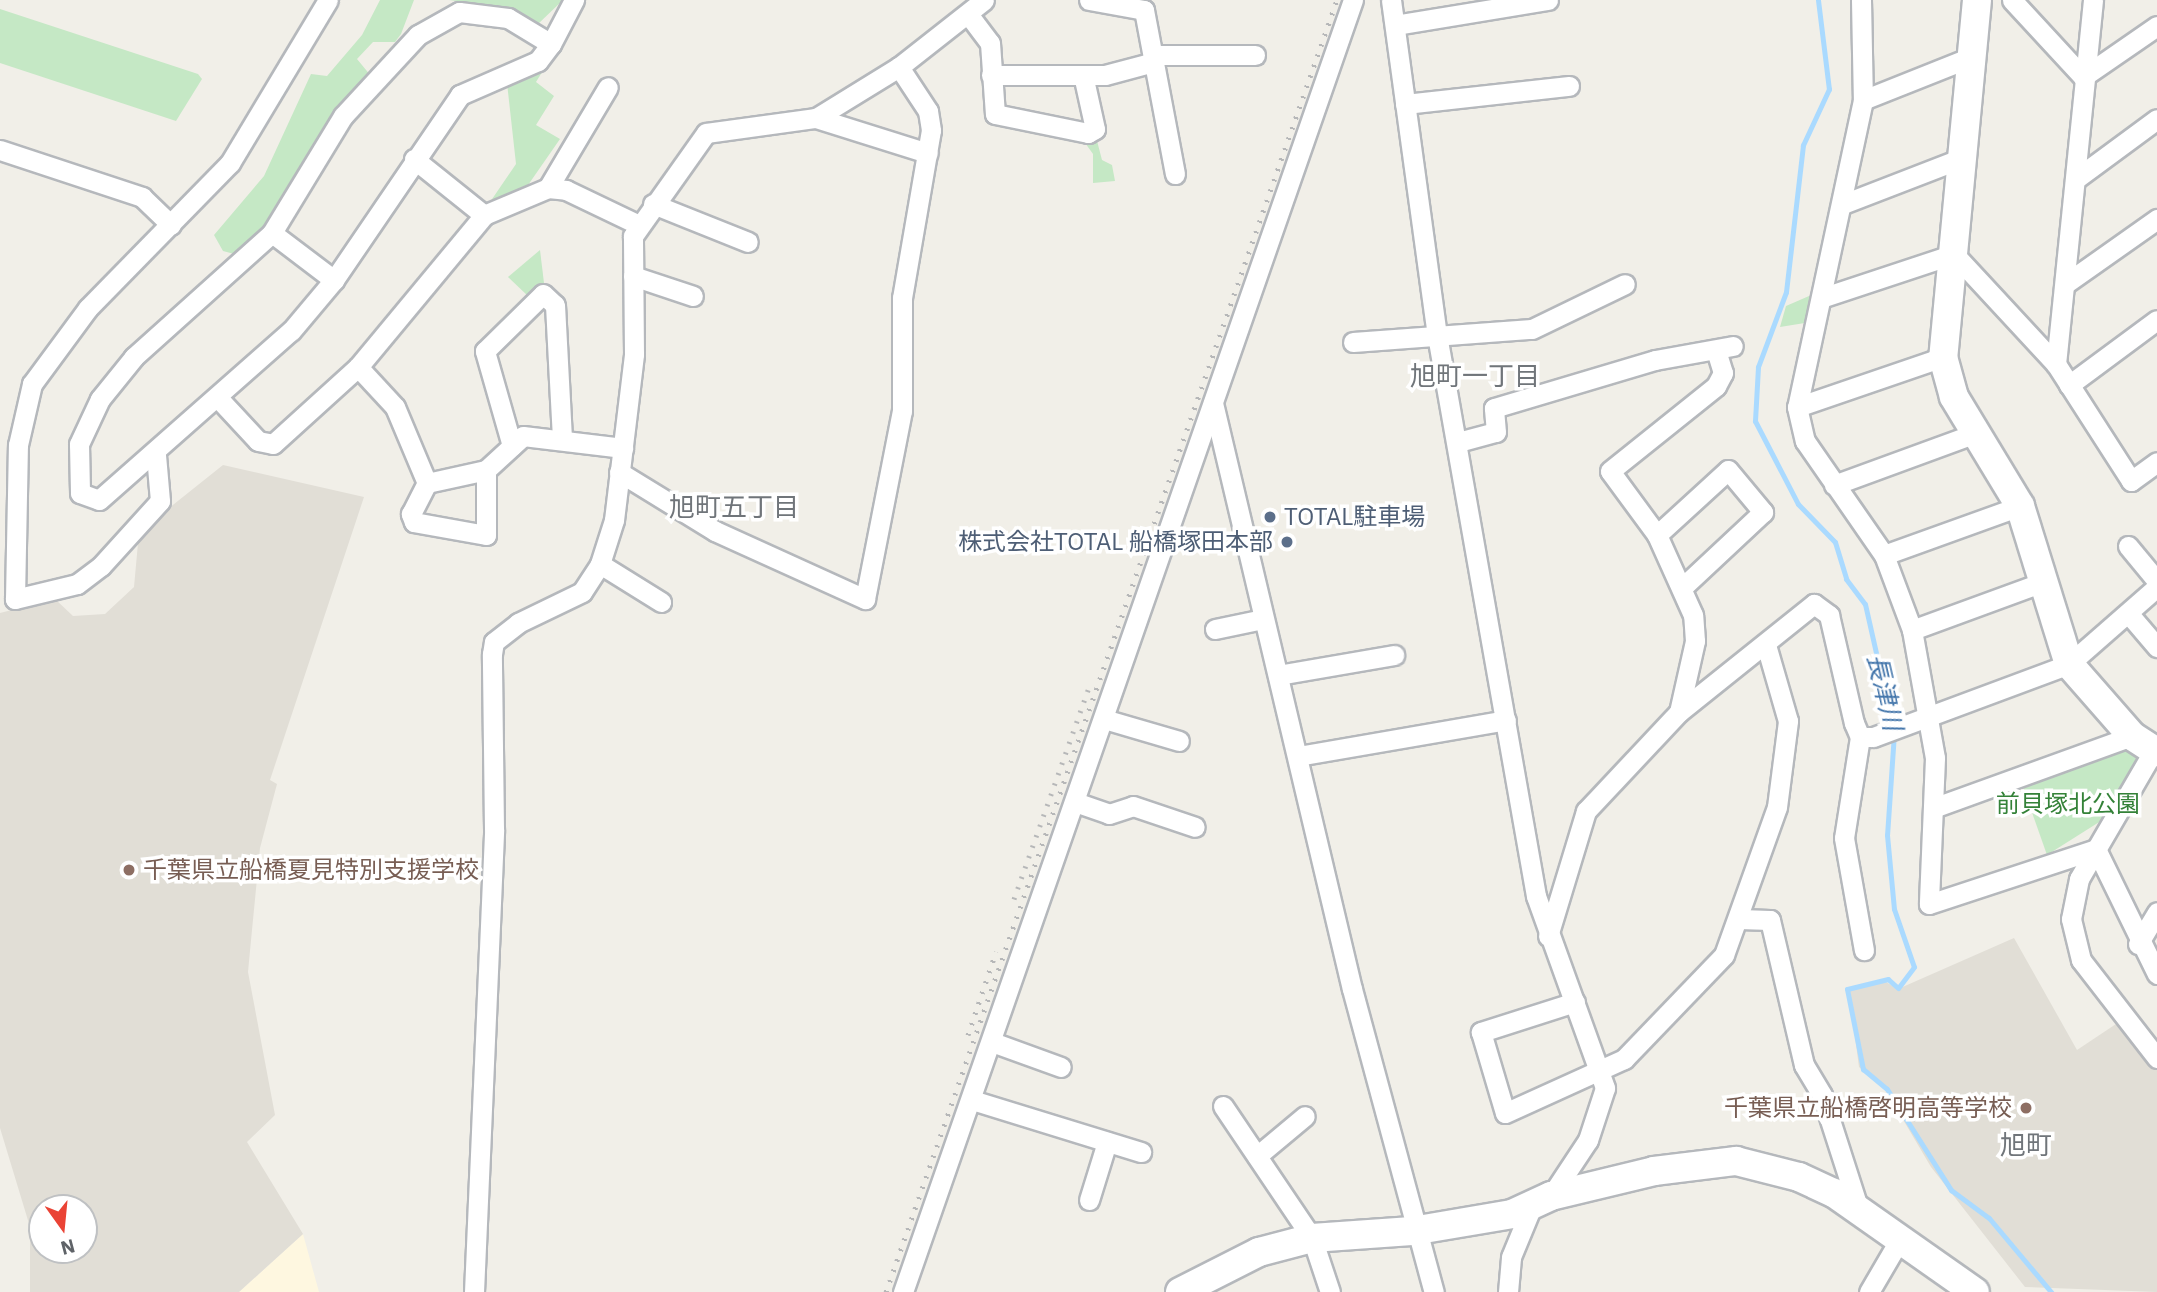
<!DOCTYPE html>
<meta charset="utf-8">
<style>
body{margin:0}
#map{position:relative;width:2157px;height:1292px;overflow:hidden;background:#f1efe8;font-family:"IBM Plex Sans","Noto Sans JP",sans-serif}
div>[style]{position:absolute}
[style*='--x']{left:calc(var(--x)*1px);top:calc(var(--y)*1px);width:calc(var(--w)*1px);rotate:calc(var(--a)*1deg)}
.commercial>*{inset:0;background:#fef7e0}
.education>*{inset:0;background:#e1ded6}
.green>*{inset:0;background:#c5e8c5}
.stream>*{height:5px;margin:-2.5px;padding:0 2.5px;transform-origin:2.5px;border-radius:2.5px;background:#aadaff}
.roads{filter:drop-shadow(2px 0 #b5b8bc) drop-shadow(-2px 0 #b5b8bc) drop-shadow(0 2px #b5b8bc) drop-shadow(0 -2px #b5b8bc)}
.street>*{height:19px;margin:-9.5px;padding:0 9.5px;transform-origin:9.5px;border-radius:9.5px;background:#fff}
.secondary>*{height:28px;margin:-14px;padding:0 14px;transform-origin:14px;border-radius:14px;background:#fff}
.rail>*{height:5px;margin-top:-2.5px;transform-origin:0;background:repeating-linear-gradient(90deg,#b6b7b8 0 2px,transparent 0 11px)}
.dots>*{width:19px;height:19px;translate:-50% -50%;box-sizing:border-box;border:4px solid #fff;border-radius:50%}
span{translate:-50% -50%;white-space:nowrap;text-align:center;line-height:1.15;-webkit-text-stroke:7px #fff;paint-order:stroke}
.service-label{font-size:24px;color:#4e5e75}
.left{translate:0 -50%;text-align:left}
.right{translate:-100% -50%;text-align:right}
.park-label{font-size:24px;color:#348238}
.education-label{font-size:24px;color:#785e54}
.neighbourhood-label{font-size:26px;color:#70757a}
.water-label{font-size:26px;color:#4174aa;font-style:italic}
.north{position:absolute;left:28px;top:1194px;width:70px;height:70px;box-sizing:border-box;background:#fff;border:2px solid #bfc1c3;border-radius:50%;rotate:165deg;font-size:19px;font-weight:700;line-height:28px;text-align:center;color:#5f6368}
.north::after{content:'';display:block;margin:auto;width:24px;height:32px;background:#ea4335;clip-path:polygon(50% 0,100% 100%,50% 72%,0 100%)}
</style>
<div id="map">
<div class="commercial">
<i style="clip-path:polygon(303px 1234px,319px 1292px,239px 1292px)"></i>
</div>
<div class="education">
<i style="clip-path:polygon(evenodd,223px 465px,364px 497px,270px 780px,277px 784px,260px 848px,252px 930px,248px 972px,275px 1115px,247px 1142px,303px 1234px,239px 1292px,30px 1292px,30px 1227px,0 1128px,0 613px,55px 599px,73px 616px,105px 614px,134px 587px,139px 532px,223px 465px,42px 1208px,84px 1208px,84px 1250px,42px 1250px,42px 1208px)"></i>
<i style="clip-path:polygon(2014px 938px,2077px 1050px,2122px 1020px,2157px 1066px,2157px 1292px,2025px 1287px,1931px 1167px,1885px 1089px,1859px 1067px,1849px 991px,1886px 982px,1898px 989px)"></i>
</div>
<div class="green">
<i style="clip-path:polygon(380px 0,414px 0,401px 34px,395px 42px,373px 42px,357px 59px,371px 76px,273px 225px,238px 255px,223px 251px,214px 235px,264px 176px,311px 74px,327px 76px,362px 35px)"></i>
<i style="clip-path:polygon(449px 0,563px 0,537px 25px,509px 7px)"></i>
<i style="clip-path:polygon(0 9px,198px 74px,202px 79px,176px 121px,0 63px)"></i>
<i style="clip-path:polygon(552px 56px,536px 82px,554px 96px,536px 125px,560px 139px,526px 188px,488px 205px,516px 164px,507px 83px)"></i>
<i style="clip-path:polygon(1096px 137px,1102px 160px,1112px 165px,1115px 181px,1093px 183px,1093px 154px,1083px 140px)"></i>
<i style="clip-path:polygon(540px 250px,544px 283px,529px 297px,508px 277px)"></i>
<i style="clip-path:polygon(1816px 293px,1811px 322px,1780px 327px,1786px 306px)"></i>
<i style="clip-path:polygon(2124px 747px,2138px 759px,2104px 819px,2047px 855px,2022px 784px)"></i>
</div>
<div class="stream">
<i style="--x:1818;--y:0;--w:90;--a:83"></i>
<i style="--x:1829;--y:89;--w:62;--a:114.9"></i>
<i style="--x:1803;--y:145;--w:148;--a:96.6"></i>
<i style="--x:1786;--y:292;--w:80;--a:110.5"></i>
<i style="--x:1758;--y:367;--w:54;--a:93.2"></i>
<i style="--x:1755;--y:421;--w:93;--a:62.6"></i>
<i style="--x:1798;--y:504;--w:53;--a:45.8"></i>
<i style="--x:1835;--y:542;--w:39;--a:73"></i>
<i style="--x:1846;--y:579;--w:31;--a:53"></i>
<i style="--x:1865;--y:604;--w:123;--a:77.3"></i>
<i style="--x:1894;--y:733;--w:102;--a:93.9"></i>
<i style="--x:1887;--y:835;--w:74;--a:84.6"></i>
<i style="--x:1894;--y:909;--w:61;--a:71"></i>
<i style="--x:1914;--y:967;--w:26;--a:127"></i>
<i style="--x:1898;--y:988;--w:13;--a:-138"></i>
<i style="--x:1888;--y:979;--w:42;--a:166.3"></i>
<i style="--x:1847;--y:989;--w:82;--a:78.7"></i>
<i style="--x:1863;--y:1069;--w:31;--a:40"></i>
<i style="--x:1887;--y:1089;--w:120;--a:57.6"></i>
<i style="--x:1951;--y:1190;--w:47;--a:36.4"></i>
<i style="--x:1989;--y:1218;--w:97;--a:50"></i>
</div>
<div class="roads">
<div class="street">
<i style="--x:1089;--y:0;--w:56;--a:10.3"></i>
<i style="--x:1144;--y:10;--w:167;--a:79.3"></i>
<i style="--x:1391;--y:0;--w:338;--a:82.2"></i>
<i style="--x:1437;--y:335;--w:570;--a:79.99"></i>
<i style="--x:1536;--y:896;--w:204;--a:70.2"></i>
<i style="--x:1605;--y:1088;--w:55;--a:108.1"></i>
<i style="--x:1588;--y:1140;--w:67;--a:123.5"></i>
<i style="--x:1861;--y:0;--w:100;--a:88.9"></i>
<i style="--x:1863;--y:100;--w:314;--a:102.1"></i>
<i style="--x:1797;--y:407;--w:35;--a:77"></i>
<i style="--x:1805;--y:441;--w:139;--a:55.3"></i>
<i style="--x:1884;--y:555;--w:80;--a:69.5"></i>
<i style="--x:1912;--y:630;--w:130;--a:79.8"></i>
<i style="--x:1935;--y:758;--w:146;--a:92.4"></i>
<i style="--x:1929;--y:904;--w:176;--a:-18.2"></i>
<i style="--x:2096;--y:849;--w:139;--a:64"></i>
<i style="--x:2012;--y:0;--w:105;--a:47.3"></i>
<i style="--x:2083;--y:77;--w:90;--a:-34.6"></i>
<i style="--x:2093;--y:0;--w:366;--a:95.8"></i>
<i style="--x:2056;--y:364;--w:139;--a:57.3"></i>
<i style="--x:2131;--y:481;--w:32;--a:-36"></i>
<i style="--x:968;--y:14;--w:36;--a:53"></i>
<i style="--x:990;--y:43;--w:71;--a:86"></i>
<i style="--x:995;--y:114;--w:95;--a:11.5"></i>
<i style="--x:1088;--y:133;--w:8;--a:-30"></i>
<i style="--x:1095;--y:129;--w:55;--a:-102.5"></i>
<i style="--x:1395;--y:25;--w:155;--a:-9.3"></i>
<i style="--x:551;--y:44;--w:50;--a:-148.8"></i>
<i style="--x:508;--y:18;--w:49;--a:-173"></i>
<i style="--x:459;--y:12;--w:47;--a:150.7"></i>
<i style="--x:418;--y:35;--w:110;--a:132.8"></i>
<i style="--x:343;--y:116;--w:137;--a:121.3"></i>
<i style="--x:272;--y:233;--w:186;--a:138.1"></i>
<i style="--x:134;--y:357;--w:54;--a:129"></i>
<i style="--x:100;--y:399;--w:50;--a:115"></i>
<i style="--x:79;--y:444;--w:49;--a:88.8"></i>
<i style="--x:80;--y:493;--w:20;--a:20"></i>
<i style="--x:99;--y:500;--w:256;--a:-41.4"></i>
<i style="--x:291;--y:331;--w:67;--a:-49.9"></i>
<i style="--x:334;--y:280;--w:224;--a:-55.7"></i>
<i style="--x:460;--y:95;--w:85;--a:-23.6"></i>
<i style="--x:538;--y:61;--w:21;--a:-53"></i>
<i style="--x:551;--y:44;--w:50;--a:-62.4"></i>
<i style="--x:1153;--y:55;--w:102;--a:0"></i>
<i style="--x:991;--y:75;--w:114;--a:0"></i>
<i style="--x:1105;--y:75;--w:51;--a:-14.9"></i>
<i style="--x:1863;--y:100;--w:116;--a:-21.7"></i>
<i style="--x:1405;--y:104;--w:165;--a:-6.3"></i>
<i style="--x:816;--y:118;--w:117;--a:17.4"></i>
<i style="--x:0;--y:150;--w:150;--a:18.3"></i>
<i style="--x:142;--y:197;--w:40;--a:44"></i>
<i style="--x:414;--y:159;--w:90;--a:38.7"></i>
<i style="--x:484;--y:215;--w:69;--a:-22.9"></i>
<i style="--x:548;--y:188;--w:18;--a:6"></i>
<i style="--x:566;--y:190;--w:81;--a:25.6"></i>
<i style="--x:2077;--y:178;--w:99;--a:-36.4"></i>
<i style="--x:548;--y:188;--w:117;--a:-59.3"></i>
<i style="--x:653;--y:204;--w:102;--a:21.8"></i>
<i style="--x:1843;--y:204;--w:128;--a:-21.1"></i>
<i style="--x:272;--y:233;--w:78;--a:37.2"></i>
<i style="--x:633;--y:276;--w:63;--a:18.4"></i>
<i style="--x:2065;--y:284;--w:113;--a:-35.2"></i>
<i style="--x:1821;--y:298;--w:140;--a:-18.3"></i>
<i style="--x:1954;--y:254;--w:150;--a:47.2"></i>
<i style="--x:1353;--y:342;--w:179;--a:-4.2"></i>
<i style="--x:1532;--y:329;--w:103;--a:-25.8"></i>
<i style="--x:358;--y:367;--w:54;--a:47.2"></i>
<i style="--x:395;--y:407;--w:82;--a:67.2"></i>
<i style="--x:2069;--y:385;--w:109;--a:-36.5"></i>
<i style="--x:219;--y:399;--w:57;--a:47.1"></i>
<i style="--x:258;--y:441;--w:15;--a:11"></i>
<i style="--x:273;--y:444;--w:115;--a:-42.2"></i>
<i style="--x:358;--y:367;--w:197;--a:-50.3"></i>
<i style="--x:1213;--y:403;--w:602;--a:76.66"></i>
<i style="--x:1352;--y:989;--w:314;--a:74.9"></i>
<i style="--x:1797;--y:407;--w:154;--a:-18.9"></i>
<i style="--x:1458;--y:442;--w:39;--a:-15"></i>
<i style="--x:1496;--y:432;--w:24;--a:-95"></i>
<i style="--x:1494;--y:408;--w:168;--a:-16.6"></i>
<i style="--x:1655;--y:360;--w:79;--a:-10.2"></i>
<i style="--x:512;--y:446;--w:99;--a:-105.9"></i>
<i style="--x:485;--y:351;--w:81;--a:-44.5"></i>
<i style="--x:543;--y:294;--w:16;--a:43"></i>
<i style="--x:555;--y:305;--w:135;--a:87"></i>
<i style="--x:156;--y:455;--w:46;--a:85"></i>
<i style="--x:160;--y:501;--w:88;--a:132.2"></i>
<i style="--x:101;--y:566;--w:30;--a:143"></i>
<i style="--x:77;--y:584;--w:64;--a:166.4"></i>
<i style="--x:15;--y:599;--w:154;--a:-88.9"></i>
<i style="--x:18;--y:445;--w:63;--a:-77.1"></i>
<i style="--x:32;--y:384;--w:94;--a:-53.6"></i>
<i style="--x:88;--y:308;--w:203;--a:-45.6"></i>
<i style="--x:230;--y:163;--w:190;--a:-59"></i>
<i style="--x:486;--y:470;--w:65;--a:90"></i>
<i style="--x:486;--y:535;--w:73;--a:-169.8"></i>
<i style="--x:414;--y:522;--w:9;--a:-111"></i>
<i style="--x:411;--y:514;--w:35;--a:-63"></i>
<i style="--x:427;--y:483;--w:60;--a:-12.4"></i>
<i style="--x:486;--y:470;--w:50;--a:-42.6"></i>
<i style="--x:523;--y:436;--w:101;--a:6.8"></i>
<i style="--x:619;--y:472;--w:113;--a:31.6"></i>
<i style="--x:715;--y:531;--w:165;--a:24.4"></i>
<i style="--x:865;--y:599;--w:192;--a:-78.9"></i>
<i style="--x:902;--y:411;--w:113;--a:-90"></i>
<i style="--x:902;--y:298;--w:170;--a:-80.2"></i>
<i style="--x:931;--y:130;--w:19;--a:-99"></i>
<i style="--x:928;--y:111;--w:53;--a:-123.4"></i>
<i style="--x:1834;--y:485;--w:148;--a:-20.1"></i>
<i style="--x:1657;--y:535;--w:96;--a:-42.5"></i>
<i style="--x:1728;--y:470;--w:55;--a:50.2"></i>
<i style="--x:1763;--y:512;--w:108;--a:136.9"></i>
<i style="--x:2128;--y:546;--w:45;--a:50.4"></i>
<i style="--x:1884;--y:555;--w:145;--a:-19.8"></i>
<i style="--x:600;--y:564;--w:72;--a:31.9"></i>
<i style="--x:2128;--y:613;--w:45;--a:49.5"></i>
<i style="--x:1215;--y:629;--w:49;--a:-11.8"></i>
<i style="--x:1912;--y:630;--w:140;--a:-20.1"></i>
<i style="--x:1278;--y:675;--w:118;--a:-9.8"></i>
<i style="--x:1679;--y:712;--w:73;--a:-77.3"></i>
<i style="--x:1695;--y:641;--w:26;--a:-94"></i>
<i style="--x:1693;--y:615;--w:88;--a:-114.2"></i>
<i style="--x:1657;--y:535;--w:79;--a:-126.3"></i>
<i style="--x:1610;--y:471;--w:136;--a:-38.7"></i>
<i style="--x:1716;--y:386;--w:15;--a:-62"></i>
<i style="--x:1723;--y:373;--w:21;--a:-107"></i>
<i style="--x:1104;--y:719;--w:78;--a:16.3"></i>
<i style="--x:1860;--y:737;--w:102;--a:99"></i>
<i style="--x:1844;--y:838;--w:114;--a:79.9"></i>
<i style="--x:2154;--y:750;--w:149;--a:120.2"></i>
<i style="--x:2079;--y:879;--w:41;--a:101.3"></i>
<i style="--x:2071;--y:919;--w:42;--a:76.3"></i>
<i style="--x:2081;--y:960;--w:124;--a:52.2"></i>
<i style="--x:1298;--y:756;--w:211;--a:-9.8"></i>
<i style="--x:1075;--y:802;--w:36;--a:19"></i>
<i style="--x:1109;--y:814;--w:25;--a:-18"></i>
<i style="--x:1133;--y:806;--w:65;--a:18.7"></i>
<i style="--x:1933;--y:808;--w:212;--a:-19.9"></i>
<i style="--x:1739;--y:919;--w:31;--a:2"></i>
<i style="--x:1770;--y:920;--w:149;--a:76.8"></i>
<i style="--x:1804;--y:1065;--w:35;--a:59"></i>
<i style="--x:1822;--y:1095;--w:121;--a:72.2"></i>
<i style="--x:1548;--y:936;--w:131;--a:-73.1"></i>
<i style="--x:1586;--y:811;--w:136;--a:-46.8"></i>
<i style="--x:1679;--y:712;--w:173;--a:-38.7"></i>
<i style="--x:1814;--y:604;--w:19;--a:36"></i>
<i style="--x:1829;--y:615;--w:111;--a:77"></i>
<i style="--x:1854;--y:723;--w:15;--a:67"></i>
<i style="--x:1860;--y:737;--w:13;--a:0"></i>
<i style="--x:1873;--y:737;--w:209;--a:-20.4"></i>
<i style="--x:2069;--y:664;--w:117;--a:-41.2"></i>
<i style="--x:2138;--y:944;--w:37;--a:-59"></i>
<i style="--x:1575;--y:1002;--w:99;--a:162.3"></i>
<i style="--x:1481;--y:1032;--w:84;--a:73.5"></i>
<i style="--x:1505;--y:1113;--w:131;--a:-24.4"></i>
<i style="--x:1624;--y:1059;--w:144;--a:-46.1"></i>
<i style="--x:1724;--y:955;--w:157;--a:-70.3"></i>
<i style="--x:1777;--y:807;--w:87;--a:-82.7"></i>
<i style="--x:1788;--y:721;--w:79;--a:-106.1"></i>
<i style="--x:992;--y:1042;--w:73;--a:19.9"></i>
<i style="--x:972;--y:1100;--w:177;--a:17.1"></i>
<i style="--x:1223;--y:1106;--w:159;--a:56"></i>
<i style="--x:1312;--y:1238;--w:57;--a:71.6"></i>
<i style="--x:1257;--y:1156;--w:62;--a:-39.8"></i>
<i style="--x:1089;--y:1200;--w:61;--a:-72.8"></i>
<i style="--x:474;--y:1292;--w:463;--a:-87.5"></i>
<i style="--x:494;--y:829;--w:175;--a:-90.7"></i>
<i style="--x:492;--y:654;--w:12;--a:-81"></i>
<i style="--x:494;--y:642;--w:31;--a:-38"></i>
<i style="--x:518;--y:623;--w:71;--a:-25.8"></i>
<i style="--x:582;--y:592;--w:33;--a:-57"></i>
<i style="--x:600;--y:564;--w:46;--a:-72.3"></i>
<i style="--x:614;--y:520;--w:167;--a:-83.1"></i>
<i style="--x:634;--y:354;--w:118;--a:-90.5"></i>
<i style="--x:633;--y:236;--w:126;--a:-54.7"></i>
<i style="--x:706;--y:133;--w:111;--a:-7.8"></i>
<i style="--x:816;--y:118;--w:97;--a:-31.6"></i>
<i style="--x:899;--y:67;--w:108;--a:-38.2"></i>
<i style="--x:903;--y:1292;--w:1368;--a:-70.8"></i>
<i style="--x:1508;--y:1292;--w:35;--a:-85"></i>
<i style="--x:1511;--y:1257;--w:55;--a:-67.6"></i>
<i style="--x:1869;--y:1292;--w:61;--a:-59.7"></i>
</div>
<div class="secondary">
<i style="--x:1977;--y:0;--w:359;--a:95.4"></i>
<i style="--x:1943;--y:357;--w:41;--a:74.6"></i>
<i style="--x:1954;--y:397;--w:127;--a:58.8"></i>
<i style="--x:2020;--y:506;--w:165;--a:72.8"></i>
<i style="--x:2069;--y:664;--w:96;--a:48.8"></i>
<i style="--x:2132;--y:736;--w:30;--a:33"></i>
<i style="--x:1180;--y:1292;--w:89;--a:-26.9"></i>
<i style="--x:1259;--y:1252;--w:55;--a:-14.8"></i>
<i style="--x:1312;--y:1238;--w:100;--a:-4"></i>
<i style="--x:1412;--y:1231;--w:101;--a:-9.6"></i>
<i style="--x:1512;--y:1214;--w:43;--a:-24.8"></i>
<i style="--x:1551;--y:1196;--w:106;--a:-13.6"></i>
<i style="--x:1654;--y:1171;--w:83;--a:-7"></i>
<i style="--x:1736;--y:1161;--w:65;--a:14.3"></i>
<i style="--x:1799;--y:1177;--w:38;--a:25"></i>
<i style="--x:1834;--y:1193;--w:172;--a:35.1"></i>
</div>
</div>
<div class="rail">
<i style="--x:1014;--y:899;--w:228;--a:-70.5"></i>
<i style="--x:968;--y:1035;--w:88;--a:-71.4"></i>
<i style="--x:886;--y:1292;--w:1368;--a:-70.76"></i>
</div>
<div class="dots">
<i style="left:1270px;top:517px;background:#5c6f8a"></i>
<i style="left:1287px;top:542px;background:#5c6f8a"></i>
<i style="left:129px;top:870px;background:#8d6e63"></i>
<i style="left:2026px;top:1108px;background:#8d6e63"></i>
</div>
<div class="service-label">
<span class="left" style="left:1284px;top:517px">TOTAL駐車場</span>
<span class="right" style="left:1273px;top:542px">株式会社TOTAL 船橋塚田本部</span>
</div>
<div class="park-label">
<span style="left:2068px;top:804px">前貝塚北公園</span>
</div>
<div class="education-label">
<span class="left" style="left:143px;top:870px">千葉県立船橋夏見特別支援学校</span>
<span class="right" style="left:2012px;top:1108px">千葉県立船橋啓明高等学校</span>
</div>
<div class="neighbourhood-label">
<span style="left:1475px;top:376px">旭町一丁目</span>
<span style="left:734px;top:507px">旭町五丁目</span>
<span style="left:2026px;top:1145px">旭町</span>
</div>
<div class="water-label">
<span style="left:1885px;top:692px;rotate:77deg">長津川</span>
</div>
<div class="north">N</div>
</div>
